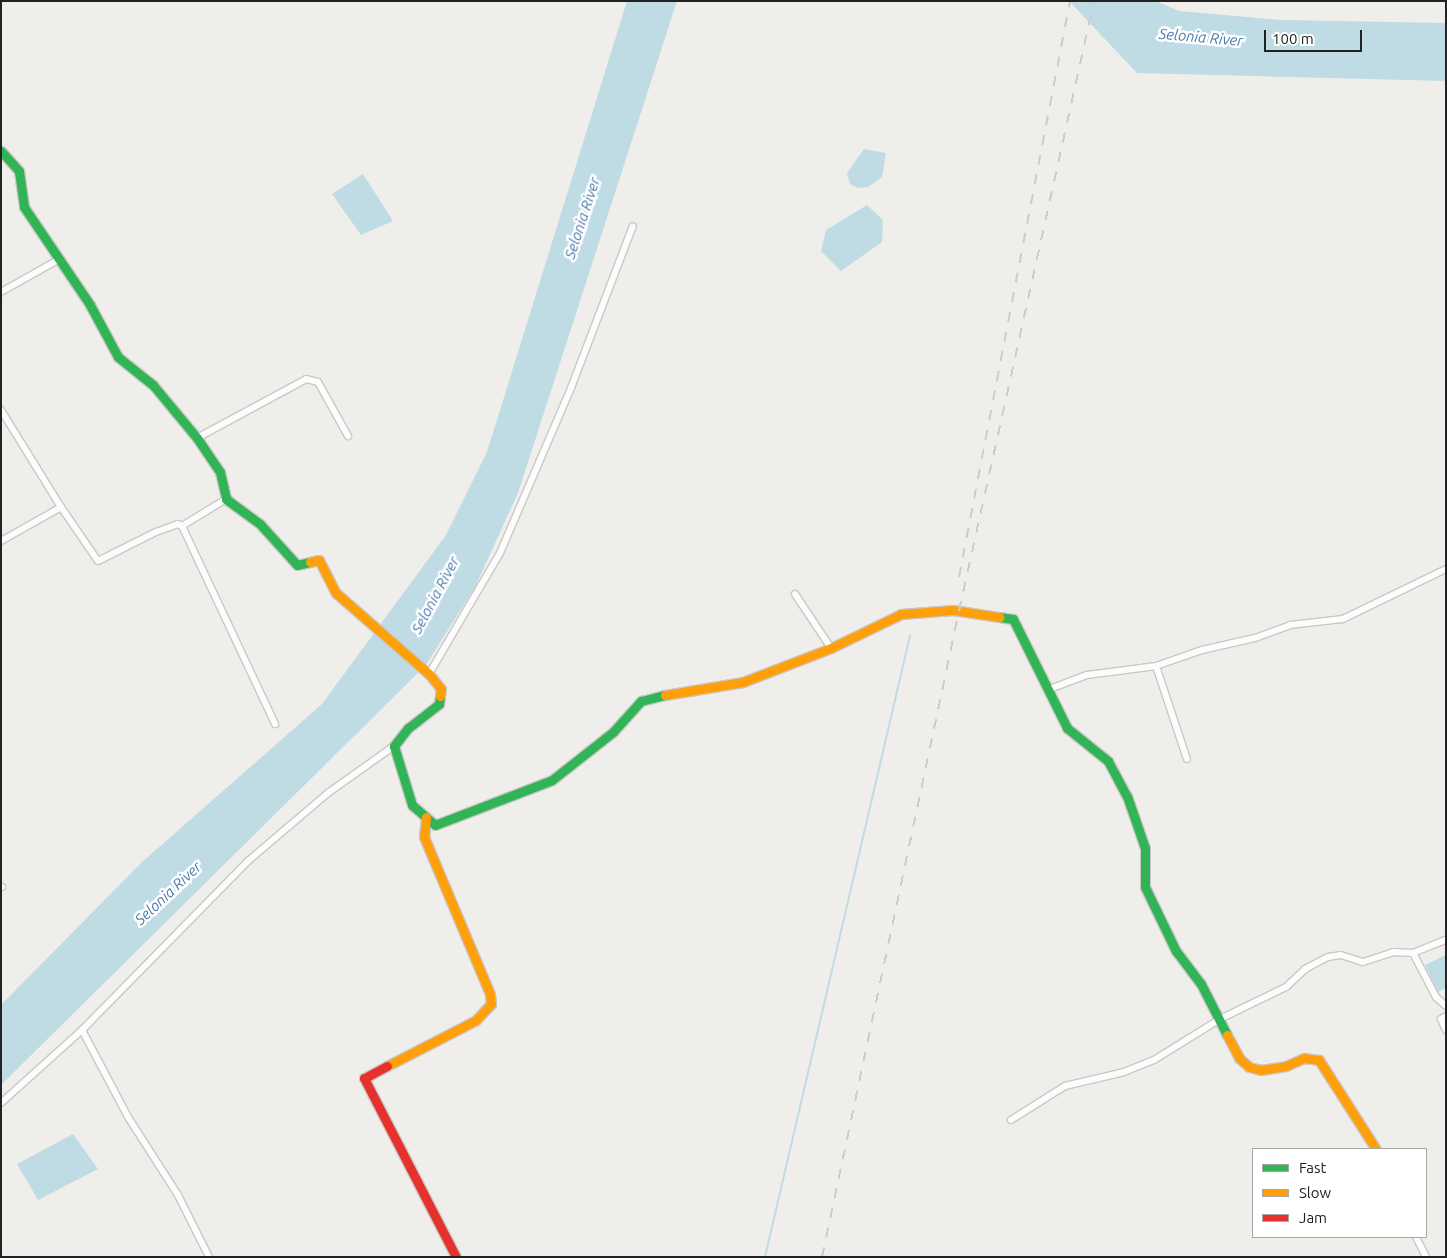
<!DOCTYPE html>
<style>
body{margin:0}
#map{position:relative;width:1447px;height:1258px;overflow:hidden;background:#f0eeeb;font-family:Ubuntu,sans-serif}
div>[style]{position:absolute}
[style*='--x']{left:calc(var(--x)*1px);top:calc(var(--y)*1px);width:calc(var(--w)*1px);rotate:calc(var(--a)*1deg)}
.water>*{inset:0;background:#bfdbe3}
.stream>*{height:2px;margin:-1px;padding:0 1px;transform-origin:1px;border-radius:1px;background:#bfdbe3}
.roads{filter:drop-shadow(1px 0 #c9c8c7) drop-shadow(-1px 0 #c9c8c7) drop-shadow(0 1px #c9c8c7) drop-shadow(0 -1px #c9c8c7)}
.street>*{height:6px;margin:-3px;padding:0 3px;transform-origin:3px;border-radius:3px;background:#fdfcfc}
.fast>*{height:9px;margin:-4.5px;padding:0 4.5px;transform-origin:4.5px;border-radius:4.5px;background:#30b455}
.slow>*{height:9px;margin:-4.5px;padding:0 4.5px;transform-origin:4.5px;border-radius:4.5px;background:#ff9f0a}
.jam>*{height:9px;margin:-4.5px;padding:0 4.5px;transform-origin:4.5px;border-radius:4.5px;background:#e5322d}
.rail>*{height:2px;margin-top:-1px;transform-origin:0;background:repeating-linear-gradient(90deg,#ccc 0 10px,transparent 0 20px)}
span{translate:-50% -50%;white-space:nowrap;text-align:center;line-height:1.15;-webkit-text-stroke:5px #fff;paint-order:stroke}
.water-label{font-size:15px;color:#4a7aab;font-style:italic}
.frame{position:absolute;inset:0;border:2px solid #222;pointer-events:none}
.legend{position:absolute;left:1252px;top:1148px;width:175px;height:90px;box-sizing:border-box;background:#fff;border:1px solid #a7a7a7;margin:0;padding:6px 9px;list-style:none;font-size:15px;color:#222}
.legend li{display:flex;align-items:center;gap:10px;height:25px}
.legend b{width:25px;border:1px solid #a7a7a7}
.scale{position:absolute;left:1264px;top:30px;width:98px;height:22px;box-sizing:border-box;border:2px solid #222;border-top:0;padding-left:6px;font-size:15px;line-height:18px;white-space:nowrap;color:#222;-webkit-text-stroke:4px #fff;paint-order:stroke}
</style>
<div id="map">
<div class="water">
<i style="clip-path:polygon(627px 1px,677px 1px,518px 493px,475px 587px,426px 665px,1px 1085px,1px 1005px,141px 863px,322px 704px,446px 535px,487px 452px)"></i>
<i style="clip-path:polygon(1069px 1px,1156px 1px,1179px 11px,1282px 20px,1446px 23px,1446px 81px,1137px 73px)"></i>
<i style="clip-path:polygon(864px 149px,886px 153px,882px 177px,868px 187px,858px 188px,850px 184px,847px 173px)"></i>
<i style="clip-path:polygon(363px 174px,393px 221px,361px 235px,332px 194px)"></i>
<i style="clip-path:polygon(867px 205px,883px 220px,882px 242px,841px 271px,821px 251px,826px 230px)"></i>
<i style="clip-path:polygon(1446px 955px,1446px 988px,1438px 992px,1425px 965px)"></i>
<i style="clip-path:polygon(73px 1134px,98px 1169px,38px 1200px,17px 1164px)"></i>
</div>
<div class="stream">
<i style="--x:765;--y:1257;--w:638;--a:-76.86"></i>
</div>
<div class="roads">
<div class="street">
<i style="--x:1;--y:292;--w:65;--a:-29.3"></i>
<i style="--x:1;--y:410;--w:114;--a:58.3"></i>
<i style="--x:61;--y:507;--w:65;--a:55.6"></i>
<i style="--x:98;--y:561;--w:65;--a:-26.6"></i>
<i style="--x:156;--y:532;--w:23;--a:-20"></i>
<i style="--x:178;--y:524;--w:4;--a:27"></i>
<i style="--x:182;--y:526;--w:219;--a:64.8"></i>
<i style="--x:197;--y:438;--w:124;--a:-28.4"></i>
<i style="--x:306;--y:379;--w:12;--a:14"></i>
<i style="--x:318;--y:382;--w:62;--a:60.9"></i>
<i style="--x:182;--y:526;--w:52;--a:-31.5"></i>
<i style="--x:1;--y:541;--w:69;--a:-29.5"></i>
<i style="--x:795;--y:594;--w:65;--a:56.3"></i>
<i style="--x:1156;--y:666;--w:98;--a:71.6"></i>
<i style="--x:429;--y:674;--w:140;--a:-59.6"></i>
<i style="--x:500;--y:553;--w:180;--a:-66.7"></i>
<i style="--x:571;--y:388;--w:173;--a:-69.1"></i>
<i style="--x:1047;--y:690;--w:43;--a:-20.6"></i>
<i style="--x:1087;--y:675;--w:70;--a:-7.4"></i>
<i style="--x:1156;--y:666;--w:49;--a:-19.2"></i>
<i style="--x:1202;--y:650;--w:54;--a:-12.8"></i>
<i style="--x:1255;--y:638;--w:37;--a:-20"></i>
<i style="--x:1290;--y:625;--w:53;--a:-6.5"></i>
<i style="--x:1343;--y:619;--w:114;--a:-25.9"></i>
<i style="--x:1;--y:887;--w:1;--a:0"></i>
<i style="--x:1413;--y:953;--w:50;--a:62.4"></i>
<i style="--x:1436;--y:997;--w:13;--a:42"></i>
<i style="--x:1446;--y:1016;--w:6;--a:149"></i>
<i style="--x:1441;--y:1019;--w:12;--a:66"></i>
<i style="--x:82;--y:1030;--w:98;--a:62.1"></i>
<i style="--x:128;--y:1117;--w:93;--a:57.3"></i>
<i style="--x:178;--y:1195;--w:69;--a:63.4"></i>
<i style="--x:1;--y:1103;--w:109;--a:-42"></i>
<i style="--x:82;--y:1030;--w:237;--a:-45.5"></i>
<i style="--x:248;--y:861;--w:105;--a:-40.4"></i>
<i style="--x:328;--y:793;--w:81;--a:-35.5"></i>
<i style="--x:1011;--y:1120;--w:64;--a:-32.2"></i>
<i style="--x:1065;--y:1086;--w:61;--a:-13.3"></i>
<i style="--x:1124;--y:1072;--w:32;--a:-22"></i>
<i style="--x:1154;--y:1060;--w:78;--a:-31.8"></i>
<i style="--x:1220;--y:1019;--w:73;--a:-25.9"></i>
<i style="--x:1286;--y:987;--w:26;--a:-43"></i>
<i style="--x:1305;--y:969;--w:26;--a:-28"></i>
<i style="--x:1328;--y:957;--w:13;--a:-9"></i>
<i style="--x:1341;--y:955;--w:23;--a:18"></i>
<i style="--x:1363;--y:962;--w:32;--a:-18"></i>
<i style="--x:1393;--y:952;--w:20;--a:3"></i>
<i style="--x:1413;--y:953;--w:35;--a:-22"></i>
<i style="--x:1416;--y:1237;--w:22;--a:63"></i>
</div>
<div class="fast">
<i style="--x:1;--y:151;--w:27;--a:48"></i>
<i style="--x:19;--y:171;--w:36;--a:82"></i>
<i style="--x:24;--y:207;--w:118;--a:56"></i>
<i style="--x:90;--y:305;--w:59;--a:61.7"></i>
<i style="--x:118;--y:357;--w:45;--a:38.7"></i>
<i style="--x:153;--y:385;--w:69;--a:50.3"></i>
<i style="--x:197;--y:438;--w:41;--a:55.9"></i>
<i style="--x:220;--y:472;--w:28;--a:77"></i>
<i style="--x:226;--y:499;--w:42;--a:36.3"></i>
<i style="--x:260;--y:524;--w:55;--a:47.9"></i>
<i style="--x:297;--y:565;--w:13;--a:-13"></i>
<i style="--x:999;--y:617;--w:14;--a:8"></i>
<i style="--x:1013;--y:619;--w:122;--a:63.6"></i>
<i style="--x:1067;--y:728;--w:53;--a:38.8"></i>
<i style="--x:1108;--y:761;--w:40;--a:62"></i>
<i style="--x:1127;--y:796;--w:55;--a:70.9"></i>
<i style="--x:1145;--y:848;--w:39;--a:90"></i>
<i style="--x:1145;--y:887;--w:71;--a:64.2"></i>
<i style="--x:1176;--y:951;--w:41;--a:52.9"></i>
<i style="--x:1201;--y:984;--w:57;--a:63"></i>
<i style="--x:440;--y:696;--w:8;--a:97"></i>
<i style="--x:439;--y:704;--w:39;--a:142"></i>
<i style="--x:408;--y:728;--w:23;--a:128"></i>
<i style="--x:394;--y:746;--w:62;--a:73"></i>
<i style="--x:412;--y:805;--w:30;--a:41"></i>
<i style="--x:435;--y:825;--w:125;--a:-21"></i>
<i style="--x:552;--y:780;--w:78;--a:-38.2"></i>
<i style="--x:613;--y:732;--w:42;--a:-47.9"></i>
<i style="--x:641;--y:701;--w:25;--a:-14"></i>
</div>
<div class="slow">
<i style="--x:310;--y:562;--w:9;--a:-13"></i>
<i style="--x:319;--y:560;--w:37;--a:63"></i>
<i style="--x:336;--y:593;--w:123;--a:41.1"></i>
<i style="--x:429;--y:674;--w:19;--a:51"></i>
<i style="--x:441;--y:689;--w:7;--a:98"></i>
<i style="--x:665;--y:695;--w:79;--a:-9.5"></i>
<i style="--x:743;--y:682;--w:94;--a:-21.1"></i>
<i style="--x:831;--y:648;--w:78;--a:-25.9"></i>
<i style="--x:901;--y:614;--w:52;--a:-4.4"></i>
<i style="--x:953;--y:610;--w:47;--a:8.7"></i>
<i style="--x:1227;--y:1035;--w:26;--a:62"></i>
<i style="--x:1239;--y:1058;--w:13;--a:42"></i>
<i style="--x:1249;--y:1067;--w:12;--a:14"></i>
<i style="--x:1261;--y:1070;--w:25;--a:-9"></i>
<i style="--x:1286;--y:1066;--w:20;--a:-24"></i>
<i style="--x:1304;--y:1058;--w:15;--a:8"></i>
<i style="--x:1319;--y:1060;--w:106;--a:57.4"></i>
<i style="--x:387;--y:1066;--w:100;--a:-27.3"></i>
<i style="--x:476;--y:1020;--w:22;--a:-47"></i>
<i style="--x:491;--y:1004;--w:10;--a:-96"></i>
<i style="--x:490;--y:994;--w:170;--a:-112.8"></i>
<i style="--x:424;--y:837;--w:20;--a:-84"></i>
</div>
<div class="jam">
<i style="--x:387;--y:1066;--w:26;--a:152"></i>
<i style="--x:364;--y:1078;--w:201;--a:62.8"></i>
</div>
</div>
<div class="rail">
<i style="--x:959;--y:577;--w:587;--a:-79.09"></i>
<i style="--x:822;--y:1257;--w:660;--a:-78.03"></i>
<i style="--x:959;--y:611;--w:625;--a:-77.52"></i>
</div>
<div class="water-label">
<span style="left:1201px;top:37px;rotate:5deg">Selonia River</span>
<span style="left:582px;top:218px;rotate:-72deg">Selonia River</span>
<span style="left:435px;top:595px;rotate:-62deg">Selonia River</span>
<span style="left:168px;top:893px;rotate:-43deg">Selonia River</span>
</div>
<div class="frame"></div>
<ul class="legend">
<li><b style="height:6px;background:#30b455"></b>Fast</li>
<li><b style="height:6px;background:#ff9f0a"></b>Slow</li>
<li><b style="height:6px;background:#e5322d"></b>Jam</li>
</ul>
<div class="scale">100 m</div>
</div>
